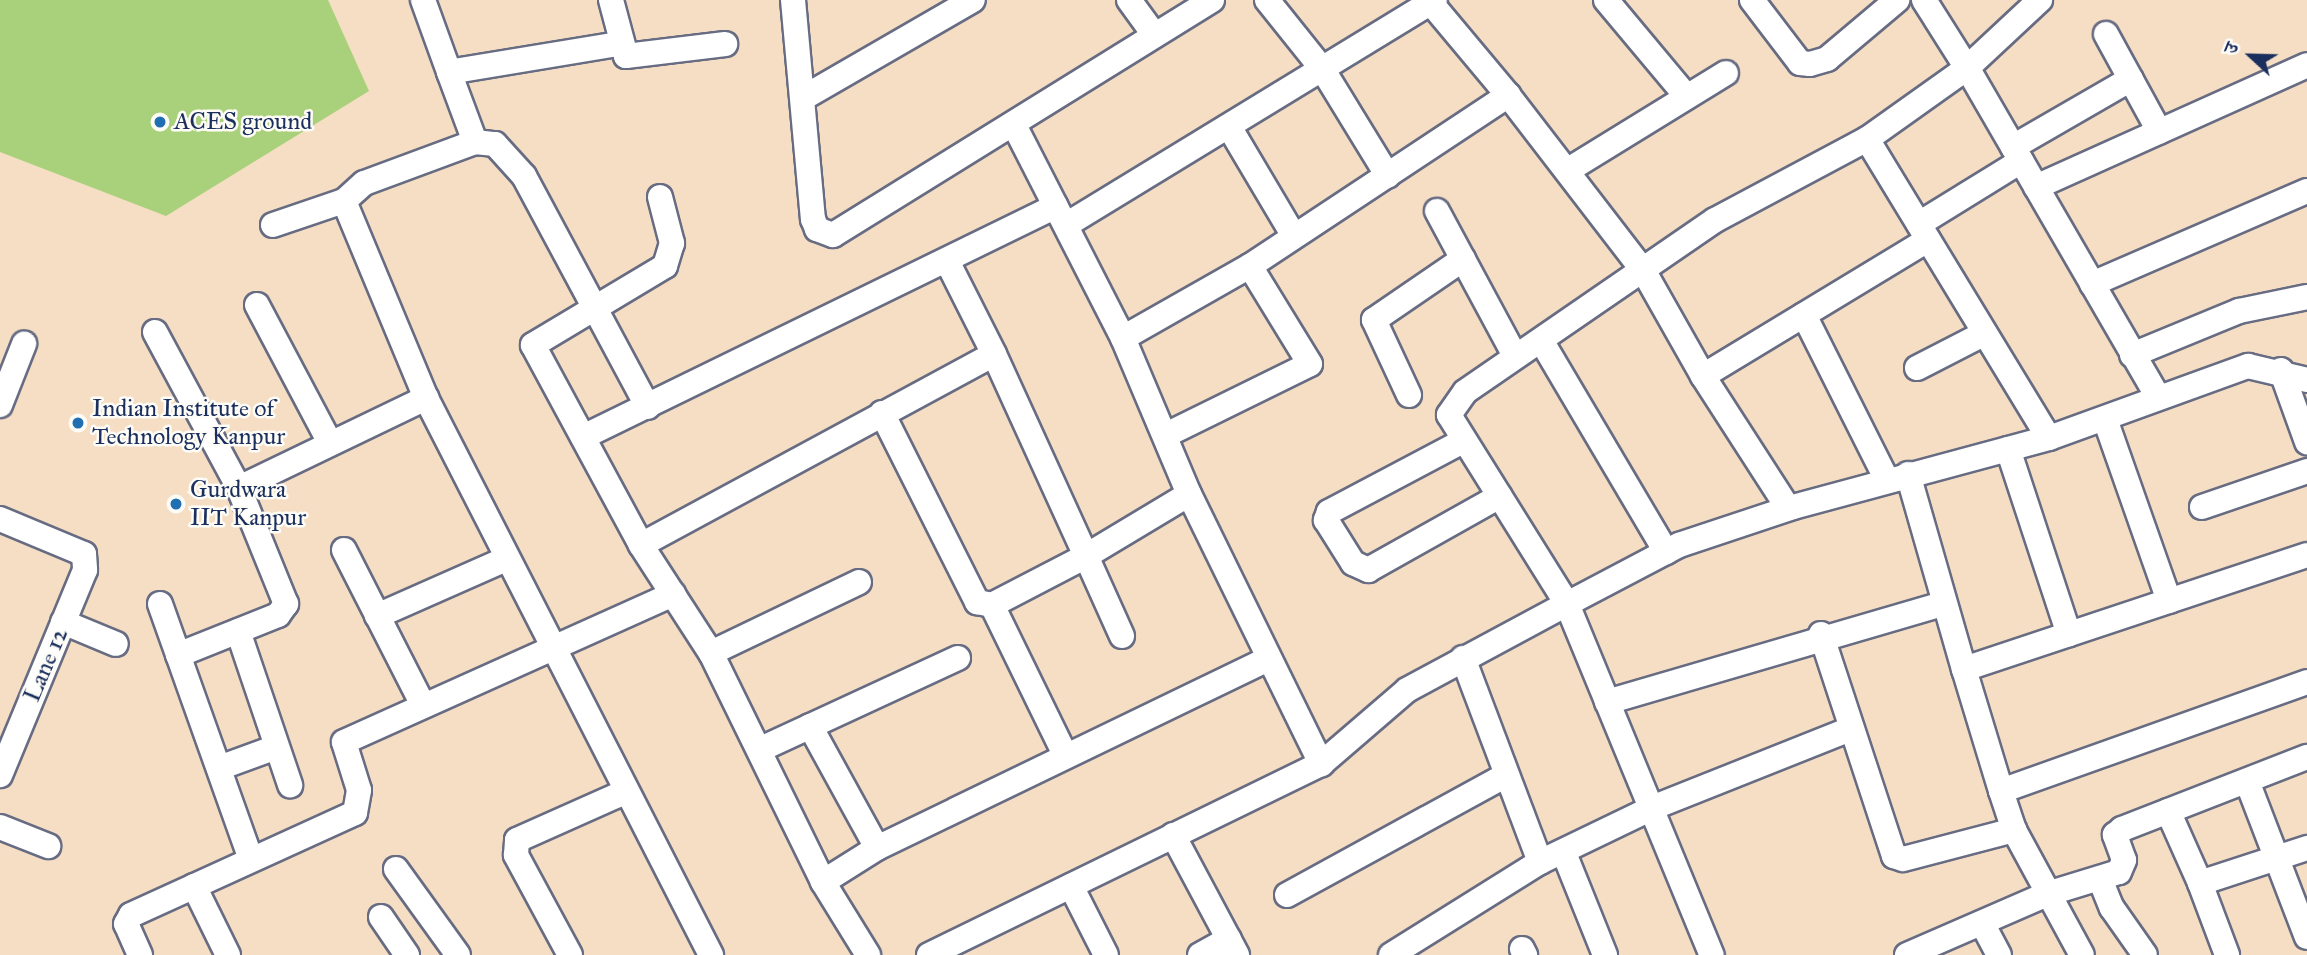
<!DOCTYPE html>
<meta charset="utf-8">
<style>
body{margin:0}
#map{position:relative;width:2307px;height:955px;overflow:hidden;background:#f5dec4;font-family:"IM FELL Great Primer","Noto Serif Devanagari",serif}
div>[style]{position:absolute}
[style*='--x']{left:calc(var(--x)*1px);top:calc(var(--y)*1px);width:calc(var(--w)*1px);rotate:calc(var(--a)*1deg)}
.green>*{inset:0;background:#a9d07a}
.roads{filter:drop-shadow(2px 0 #676c82) drop-shadow(-2px 0 #676c82) drop-shadow(0 2px #676c82) drop-shadow(0 -2px #676c82)}
.minor>*{height:24px;margin:-12px;padding:0 12px;transform-origin:12px;border-radius:12px;background:#fff}
.dots>*{width:19px;height:19px;translate:-50% -50%;box-sizing:border-box;border:4px solid #fdfcf7;border-radius:50%}
span{translate:-50% -50%;white-space:nowrap;text-align:center;line-height:1.15;-webkit-text-stroke:5px #fdfcf7;paint-order:stroke}
.poi-label{font-size:24px;color:#1b2f5e}
.left{translate:0 -50%;text-align:left}
.street-label{font-size:24px;color:#1b2f5e}
.north{position:absolute;left:2216px;top:21px;width:70px;height:70px;-webkit-text-stroke:5px #fdfcf7;paint-order:stroke;rotate:292deg;font-size:19px;font-weight:700;line-height:28px;text-align:center;color:#1b2f5e}
.north::after{content:'';display:block;margin:auto;width:24px;height:32px;background:#1b2f5e;clip-path:polygon(50% 0,100% 100%,50% 72%,0 100%)}
</style>
<div id="map">
<div class="green">
<i style="clip-path:polygon(0 0,328px 0,369px 91px,166px 216px,0 152px)"></i>
</div>
<div class="roads">
<div class="minor">
<i style="--x:423;--y:0;--w:77;--a:70.1"></i>
<i style="--x:611;--y:0;--w:58;--a:75"></i>
<i style="--x:626;--y:56;--w:100;--a:-6.9"></i>
<i style="--x:793;--y:0;--w:220;--a:84.8"></i>
<i style="--x:813;--y:219;--w:11;--a:68"></i>
<i style="--x:817;--y:229;--w:17;--a:21"></i>
<i style="--x:833;--y:235;--w:446;--a:-31.8"></i>
<i style="--x:1129;--y:0;--w:41;--a:54"></i>
<i style="--x:1267;--y:0;--w:90;--a:51.3"></i>
<i style="--x:1323;--y:70;--w:124;--a:58.5"></i>
<i style="--x:1606;--y:0;--w:126;--a:50.1"></i>
<i style="--x:1752;--y:0;--w:79;--a:52.7"></i>
<i style="--x:1800;--y:63;--w:10;--a:6"></i>
<i style="--x:1810;--y:64;--w:18;--a:-16"></i>
<i style="--x:1827;--y:59;--w:92;--a:-40.1"></i>
<i style="--x:1924;--y:0;--w:80;--a:57.7"></i>
<i style="--x:1967;--y:68;--w:100;--a:-43"></i>
<i style="--x:1431;--y:3;--w:120;--a:50.1"></i>
<i style="--x:2106;--y:34;--w:111;--a:61.3"></i>
<i style="--x:618;--y:44;--w:171;--a:170.6"></i>
<i style="--x:449;--y:72;--w:75;--a:69.6"></i>
<i style="--x:475;--y:142;--w:118;--a:159.7"></i>
<i style="--x:364;--y:183;--w:27;--a:138"></i>
<i style="--x:344;--y:201;--w:213;--a:67.4"></i>
<i style="--x:426;--y:398;--w:626;--a:62.9"></i>
<i style="--x:803;--y:98;--w:196;--a:-30"></i>
<i style="--x:1014;--y:125;--w:239;--a:62.9"></i>
<i style="--x:1123;--y:338;--w:169;--a:67.1"></i>
<i style="--x:1189;--y:494;--w:301;--a:63.9"></i>
<i style="--x:1231;--y:130;--w:123;--a:59.3"></i>
<i style="--x:1867;--y:139;--w:350;--a:58.7"></i>
<i style="--x:475;--y:142;--w:20;--a:6"></i>
<i style="--x:495;--y:144;--w:43;--a:47.8"></i>
<i style="--x:524;--y:176;--w:262;--a:61.8"></i>
<i style="--x:2013;--y:147;--w:136;--a:-30"></i>
<i style="--x:1570;--y:169;--w:183;--a:-31.6"></i>
<i style="--x:2036;--y:187;--w:297;--a:-24.2"></i>
<i style="--x:660;--y:197;--w:48;--a:75.4"></i>
<i style="--x:672;--y:243;--w:24;--a:107"></i>
<i style="--x:665;--y:266;--w:154;--a:149.1"></i>
<i style="--x:533;--y:345;--w:227;--a:61.6"></i>
<i style="--x:641;--y:545;--w:129;--a:57.1"></i>
<i style="--x:711;--y:653;--w:255;--a:63.9"></i>
<i style="--x:823;--y:882;--w:64;--a:-32.2"></i>
<i style="--x:877;--y:848;--w:434;--a:-25.8"></i>
<i style="--x:1437;--y:211;--w:165;--a:61.7"></i>
<i style="--x:1919;--y:224;--w:120;--a:-31.7"></i>
<i style="--x:273;--y:225;--w:75;--a:-18.7"></i>
<i style="--x:1066;--y:225;--w:432;--a:-31.4"></i>
<i style="--x:2092;--y:284;--w:234;--a:-23.4"></i>
<i style="--x:257;--y:305;--w:156;--a:62.1"></i>
<i style="--x:1804;--y:315;--w:185;--a:63.3"></i>
<i style="--x:155;--y:332;--w:177;--a:61.7"></i>
<i style="--x:239;--y:488;--w:208;--a:-25.7"></i>
<i style="--x:1123;--y:338;--w:146;--a:-29.6"></i>
<i style="--x:1542;--y:342;--w:244;--a:59.4"></i>
<i style="--x:2132;--y:355;--w:116;--a:-22.4"></i>
<i style="--x:2239;--y:311;--w:69;--a:-11.6"></i>
<i style="--x:1917;--y:368;--w:76;--a:-27.2"></i>
<i style="--x:2281;--y:370;--w:77;--a:70.1"></i>
<i style="--x:1703;--y:376;--w:157;--a:57.2"></i>
<i style="--x:1409;--y:395;--w:83;--a:-115"></i>
<i style="--x:1374;--y:320;--w:108;--a:-34.4"></i>
<i style="--x:2158;--y:397;--w:380;--a:-120.1"></i>
<i style="--x:1967;--y:68;--w:123;--a:144.6"></i>
<i style="--x:1867;--y:139;--w:172;--a:151.9"></i>
<i style="--x:1715;--y:220;--w:303;--a:145.5"></i>
<i style="--x:1465;--y:392;--w:28;--a:125"></i>
<i style="--x:1449;--y:415;--w:223;--a:58"></i>
<i style="--x:1567;--y:604;--w:127;--a:-27.8"></i>
<i style="--x:1679;--y:545;--w:120;--a:-18.4"></i>
<i style="--x:1793;--y:507;--w:265;--a:-15.1"></i>
<i style="--x:2049;--y:438;--w:212;--a:-19.9"></i>
<i style="--x:2248;--y:366;--w:61;--a:13.3"></i>
<i style="--x:0;--y:405;--w:66;--a:-68.5"></i>
<i style="--x:882;--y:413;--w:212;--a:63.3"></i>
<i style="--x:977;--y:602;--w:15;--a:11"></i>
<i style="--x:992;--y:605;--w:106;--a:-27.5"></i>
<i style="--x:1086;--y:556;--w:222;--a:-114.5"></i>
<i style="--x:2105;--y:419;--w:193;--a:70.6"></i>
<i style="--x:1168;--y:434;--w:158;--a:-26.2"></i>
<i style="--x:1310;--y:364;--w:115;--a:-121.5"></i>
<i style="--x:1250;--y:266;--w:310;--a:-33.5"></i>
<i style="--x:1508;--y:95;--w:221;--a:52.4"></i>
<i style="--x:1643;--y:270;--w:122;--a:60.5"></i>
<i style="--x:1703;--y:376;--w:263;--a:-31.2"></i>
<i style="--x:583;--y:437;--w:526;--a:-26.03"></i>
<i style="--x:1463;--y:441;--w:152;--a:152.1"></i>
<i style="--x:1329;--y:512;--w:9;--a:111"></i>
<i style="--x:1326;--y:520;--w:51;--a:57.9"></i>
<i style="--x:1353;--y:563;--w:17;--a:25"></i>
<i style="--x:1368;--y:570;--w:151;--a:-29.3"></i>
<i style="--x:2008;--y:449;--w:195;--a:71.8"></i>
<i style="--x:1908;--y:474;--w:203;--a:74"></i>
<i style="--x:1964;--y:669;--w:361;--a:-18.4"></i>
<i style="--x:2202;--y:507;--w:111;--a:-18.9"></i>
<i style="--x:0;--y:519;--w:91;--a:22.6"></i>
<i style="--x:84;--y:554;--w:16;--a:86"></i>
<i style="--x:85;--y:570;--w:222;--a:112.5"></i>
<i style="--x:641;--y:545;--w:401;--a:-28.4"></i>
<i style="--x:994;--y:354;--w:102;--a:-116.8"></i>
<i style="--x:344;--y:550;--w:172;--a:63"></i>
<i style="--x:160;--y:604;--w:271;--a:70.4"></i>
<i style="--x:992;--y:605;--w:167;--a:64"></i>
<i style="--x:377;--y:616;--w:141;--a:-23.8"></i>
<i style="--x:63;--y:622;--w:57;--a:22.5"></i>
<i style="--x:238;--y:631;--w:163;--a:71.3"></i>
<i style="--x:1821;--y:634;--w:234;--a:71.8"></i>
<i style="--x:1894;--y:856;--w:9;--a:18"></i>
<i style="--x:1903;--y:859;--w:115;--a:-14.6"></i>
<i style="--x:1122;--y:636;--w:88;--a:-114.2"></i>
<i style="--x:1086;--y:556;--w:120;--a:-31"></i>
<i style="--x:711;--y:653;--w:164;--a:-25.6"></i>
<i style="--x:178;--y:655;--w:108;--a:-21.8"></i>
<i style="--x:278;--y:615;--w:14;--a:-54"></i>
<i style="--x:286;--y:604;--w:125;--a:-112.1"></i>
<i style="--x:1463;--y:658;--w:218;--a:69.3"></i>
<i style="--x:1964;--y:669;--w:127;--a:73.1"></i>
<i style="--x:2001;--y:791;--w:325;--a:-19.6"></i>
<i style="--x:1607;--y:702;--w:349;--a:-16.3"></i>
<i style="--x:810;--y:726;--w:139;--a:61.2"></i>
<i style="--x:761;--y:749;--w:217;--a:-24.8"></i>
<i style="--x:219;--y:768;--w:59;--a:-20"></i>
<i style="--x:2247;--y:781;--w:167;--a:69"></i>
<i style="--x:2001;--y:791;--w:41;--a:71.6"></i>
<i style="--x:2014;--y:830;--w:142;--a:61.5"></i>
<i style="--x:2168;--y:811;--w:79;--a:66"></i>
<i style="--x:2200;--y:883;--w:113;--a:-18.1"></i>
<i style="--x:0;--y:827;--w:52;--a:21.6"></i>
<i style="--x:1173;--y:835;--w:136;--a:61.9"></i>
<i style="--x:1564;--y:853;--w:110;--a:68.1"></i>
<i style="--x:396;--y:869;--w:106;--a:54.2"></i>
<i style="--x:2100;--y:879;--w:31;--a:68"></i>
<i style="--x:2112;--y:908;--w:57;--a:54.9"></i>
<i style="--x:823;--y:882;--w:86;--a:58.3"></i>
<i style="--x:2200;--y:883;--w:77;--a:69.4"></i>
<i style="--x:194;--y:886;--w:77;--a:63.8"></i>
<i style="--x:1071;--y:886;--w:77;--a:63.1"></i>
<i style="--x:1287;--y:895;--w:250;--a:-28.7"></i>
<i style="--x:381;--y:917;--w:46;--a:55.6"></i>
<i style="--x:1982;--y:923;--w:36;--a:62"></i>
<i style="--x:1522;--y:949;--w:7;--a:63"></i>
<i style="--x:140;--y:955;--w:34;--a:-114"></i>
<i style="--x:126;--y:924;--w:10;--a:-61"></i>
<i style="--x:131;--y:915;--w:246;--a:-24.5"></i>
<i style="--x:355;--y:813;--w:23;--a:-80"></i>
<i style="--x:359;--y:790;--w:50;--a:-107.4"></i>
<i style="--x:344;--y:742;--w:361;--a:-24.2"></i>
<i style="--x:570;--y:955;--w:114;--a:-118.4"></i>
<i style="--x:516;--y:855;--w:15;--a:-86"></i>
<i style="--x:517;--y:840;--w:120;--a:-24"></i>
<i style="--x:929;--y:955;--w:436;--a:-26"></i>
<i style="--x:1321;--y:764;--w:113;--a:-40.7"></i>
<i style="--x:1407;--y:690;--w:182;--a:-28.3"></i>
<i style="--x:1567;--y:604;--w:380;--a:67.6"></i>
<i style="--x:1200;--y:955;--w:33;--a:-29"></i>
<i style="--x:1391;--y:955;--w:176;--a:-32"></i>
<i style="--x:1540;--y:862;--w:124;--a:-25.7"></i>
<i style="--x:1652;--y:808;--w:214;--a:-21.7"></i>
<i style="--x:1907;--y:955;--w:153;--a:-23.5"></i>
<i style="--x:2047;--y:894;--w:75;--a:-17"></i>
<i style="--x:2119;--y:872;--w:13;--a:-67"></i>
<i style="--x:2124;--y:860;--w:27;--a:-110"></i>
<i style="--x:2115;--y:835;--w:9;--a:-41"></i>
<i style="--x:2122;--y:829;--w:199;--a:-21.3"></i>
</div>
</div>
<div class="dots">
<i style="left:160px;top:122px;background:#1f6fb2"></i>
<i style="left:78px;top:423px;background:#1f6fb2"></i>
<i style="left:176px;top:504px;background:#1f6fb2"></i>
</div>
<div class="poi-label">
<span class="left" style="left:174px;top:122px">ACES ground</span>
<span class="left" style="left:92px;top:423px">Indian Institute of<br>Technology Kanpur</span>
<span class="left" style="left:190px;top:504px">Gurdwara<br>IIT Kanpur</span>
</div>
<div class="street-label">
<span style="left:46px;top:665px;rotate:-67deg">Lane 12</span>
</div>
<div class="north">उ</div>
</div>
